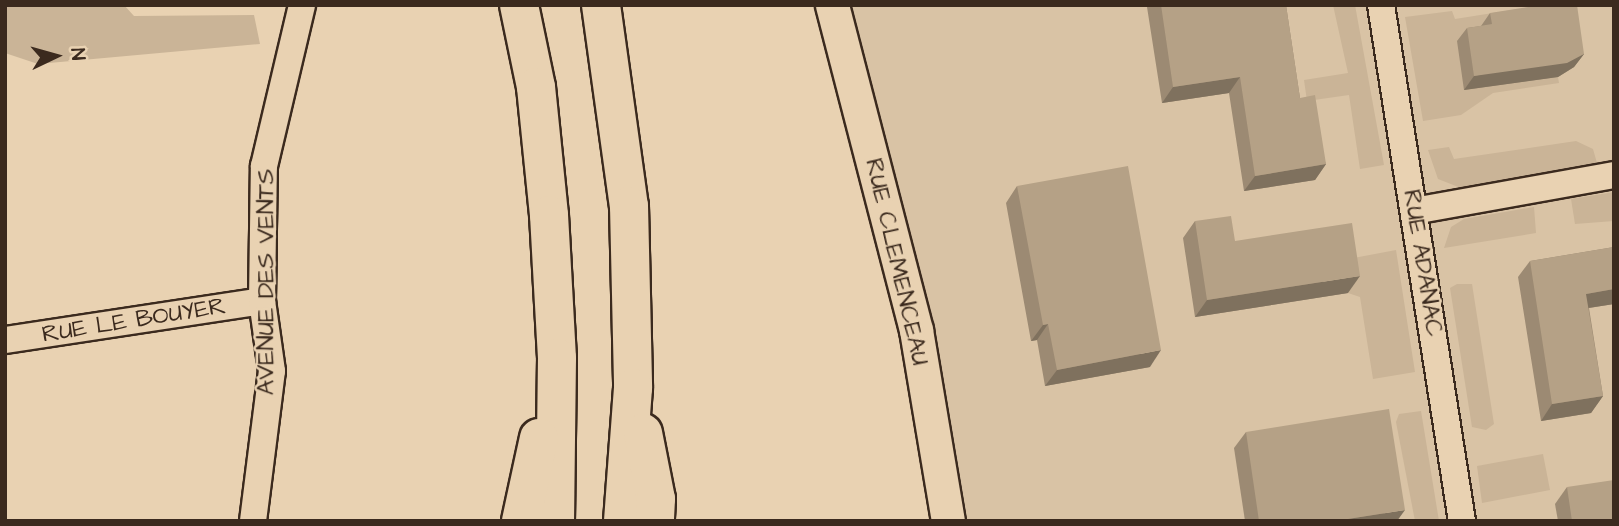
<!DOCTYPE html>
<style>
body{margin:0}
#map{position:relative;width:1619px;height:526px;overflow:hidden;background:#e9d2b2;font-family:"Architects Daughter",sans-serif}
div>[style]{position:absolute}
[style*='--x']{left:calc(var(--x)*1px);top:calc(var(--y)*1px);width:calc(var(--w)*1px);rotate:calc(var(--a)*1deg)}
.built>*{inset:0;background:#d9c3a5}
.green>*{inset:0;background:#cab497}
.roads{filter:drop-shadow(2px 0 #3b2a1e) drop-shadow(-2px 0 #3b2a1e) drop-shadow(0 2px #3b2a1e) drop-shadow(0 -2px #3b2a1e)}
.minor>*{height:26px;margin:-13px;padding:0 13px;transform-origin:13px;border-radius:13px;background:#e9d2b2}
.tertiary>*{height:33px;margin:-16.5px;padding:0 16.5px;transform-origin:16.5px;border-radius:16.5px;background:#e9d2b2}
.motorway>*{height:38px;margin:-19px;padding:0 19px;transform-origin:19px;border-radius:19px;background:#e9d2b2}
.wall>*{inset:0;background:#9c8a73}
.shaded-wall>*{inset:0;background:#7f715e}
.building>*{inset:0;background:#b5a186}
span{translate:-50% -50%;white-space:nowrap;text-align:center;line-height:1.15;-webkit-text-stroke:5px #e9d2b2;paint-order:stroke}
.street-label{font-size:24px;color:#3b2a1e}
.frame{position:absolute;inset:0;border:7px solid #3b2a1e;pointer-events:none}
.north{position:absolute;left:21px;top:21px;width:70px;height:70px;-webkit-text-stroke:5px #e9d2b2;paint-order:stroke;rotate:85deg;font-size:19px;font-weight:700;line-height:28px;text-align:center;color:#3b2a1e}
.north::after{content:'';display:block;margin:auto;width:24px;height:32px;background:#3b2a1e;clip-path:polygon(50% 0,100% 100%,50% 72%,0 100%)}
</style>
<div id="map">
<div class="built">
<i style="clip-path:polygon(832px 5px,1614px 5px,1614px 521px,948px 521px)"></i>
</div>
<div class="green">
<i style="clip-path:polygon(5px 5px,124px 5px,134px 16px,254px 15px,260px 44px,38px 64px,5px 53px)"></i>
<i style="clip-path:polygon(1333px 5px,1355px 5px,1384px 165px,1360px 169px,1349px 95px,1307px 101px,1304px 80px,1348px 73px)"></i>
<i style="clip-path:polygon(1530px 7px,1464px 90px,1558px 77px,1559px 83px,1493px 93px,1461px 115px,1423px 121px,1405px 17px,1452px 11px,1455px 19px)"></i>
<i style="clip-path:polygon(1576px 141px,1593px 149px,1597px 163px,1461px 188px,1438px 179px,1428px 150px,1449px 147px,1454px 159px)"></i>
<i style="clip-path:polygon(1614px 192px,1614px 221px,1575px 224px,1571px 199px)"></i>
<i style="clip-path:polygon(1534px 207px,1536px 233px,1444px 248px,1451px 227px,1464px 219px)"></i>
<i style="clip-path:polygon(1396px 250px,1415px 372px,1373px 379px,1360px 297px,1348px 293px,1343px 260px)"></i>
<i style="clip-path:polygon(1457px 284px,1472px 284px,1494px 424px,1486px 430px,1472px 427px,1450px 288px)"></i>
<i style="clip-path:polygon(1421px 411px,1439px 521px,1415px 521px,1396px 422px,1399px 414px)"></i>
<i style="clip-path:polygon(1543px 454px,1550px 490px,1482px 503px,1477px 466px)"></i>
</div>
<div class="roads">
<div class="minor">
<i style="--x:1381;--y:5;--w:522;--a:81.08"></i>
<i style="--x:1414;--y:211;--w:203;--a:-10.2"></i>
<i style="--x:5;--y:340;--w:260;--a:-8.6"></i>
<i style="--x:253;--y:521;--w:151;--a:-82.8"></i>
<i style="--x:272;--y:371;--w:71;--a:-98.1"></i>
<i style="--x:262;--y:301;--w:135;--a:-89.2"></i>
<i style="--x:264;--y:166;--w:165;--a:-76.7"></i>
</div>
<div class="tertiary">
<i style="--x:832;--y:5;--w:336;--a:75.5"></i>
<i style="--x:916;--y:330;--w:194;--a:80.5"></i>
</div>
<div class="motorway">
<i style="--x:519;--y:5;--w:84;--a:78.3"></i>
<i style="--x:536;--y:87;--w:129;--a:84.2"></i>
<i style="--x:549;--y:215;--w:143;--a:86.8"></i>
<i style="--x:557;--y:358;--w:163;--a:90.7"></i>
<i style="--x:601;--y:5;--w:203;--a:82.1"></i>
<i style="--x:629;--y:206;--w:182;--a:88.7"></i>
<i style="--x:633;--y:388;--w:133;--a:94.3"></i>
<i style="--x:643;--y:433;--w:67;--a:78.9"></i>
<i style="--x:656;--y:499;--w:22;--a:93"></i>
<i style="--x:521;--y:521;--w:85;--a:-77.8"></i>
</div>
</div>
<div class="wall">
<i style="clip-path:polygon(1148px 5px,1286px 5px,1300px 98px,1326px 164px,1315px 180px,1244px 191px,1229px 93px,1162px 103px,1147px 7px)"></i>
<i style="clip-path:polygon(1490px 13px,1584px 54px,1574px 67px,1558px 77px,1464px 90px,1457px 41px,1467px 28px,1481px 26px)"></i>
<i style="clip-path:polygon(1017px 186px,1150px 367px,1045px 386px,1037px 340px,1031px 341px,1006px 203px)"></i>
<i style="clip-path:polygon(1195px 221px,1235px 241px,1348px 293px,1195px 317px,1183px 238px)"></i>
<i style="clip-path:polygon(1614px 247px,1614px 304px,1589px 308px,1603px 396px,1591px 413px,1541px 421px,1518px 277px,1530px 261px)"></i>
<i style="clip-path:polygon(1246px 432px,1397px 521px,1245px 521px,1234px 448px)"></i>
<i style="clip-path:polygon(1567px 487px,1614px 521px,1558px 521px,1555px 504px)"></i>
</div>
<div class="shaded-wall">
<i style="clip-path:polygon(1584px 54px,1574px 67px,1558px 77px,1464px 90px,1474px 76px)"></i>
<i style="clip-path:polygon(1240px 77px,1229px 93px,1162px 103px,1173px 87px)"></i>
<i style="clip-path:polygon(1326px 164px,1315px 180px,1244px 191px,1255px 176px)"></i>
<i style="clip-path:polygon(1360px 276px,1348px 293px,1195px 317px,1207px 300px)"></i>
<i style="clip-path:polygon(1614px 289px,1614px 304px,1575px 310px,1586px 294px)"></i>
<i style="clip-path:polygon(1048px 324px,1037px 340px,1031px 341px,1043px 325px)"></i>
<i style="clip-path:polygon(1161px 350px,1150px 367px,1045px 386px,1057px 370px)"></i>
<i style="clip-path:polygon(1603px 396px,1591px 413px,1541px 421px,1552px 404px)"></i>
<i style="clip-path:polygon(1405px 510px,1397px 521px,1335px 521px)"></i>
</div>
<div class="building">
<i style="clip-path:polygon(1161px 5px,1286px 5px,1300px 98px,1315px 95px,1326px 164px,1255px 176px,1240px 77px,1173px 87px)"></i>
<i style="clip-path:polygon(1541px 5px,1577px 5px,1584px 54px,1567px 63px,1474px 76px,1467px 28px,1492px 24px,1490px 13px)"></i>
<i style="clip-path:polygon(1128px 166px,1161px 350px,1057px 370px,1048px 324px,1043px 325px,1017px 186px)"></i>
<i style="clip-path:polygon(1231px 216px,1235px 241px,1352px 223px,1360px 276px,1207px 300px,1195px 221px)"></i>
<i style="clip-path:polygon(1614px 247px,1614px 289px,1586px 294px,1603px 396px,1552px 404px,1530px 261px)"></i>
<i style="clip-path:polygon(1389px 409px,1405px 510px,1335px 521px,1259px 521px,1246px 432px)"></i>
<i style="clip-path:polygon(1614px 480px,1614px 521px,1572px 521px,1567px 487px)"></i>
</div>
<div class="street-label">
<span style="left:896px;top:262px;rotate:77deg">RUE CLEMENCEAU</span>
<span style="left:1422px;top:263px;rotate:81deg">RUE ADANAC</span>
<span style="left:267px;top:282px;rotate:-90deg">AVENUE DES VENTS</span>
<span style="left:134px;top:321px;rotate:-9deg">RUE LE BOUYER</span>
</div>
<div class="frame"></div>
<div class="north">N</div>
</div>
